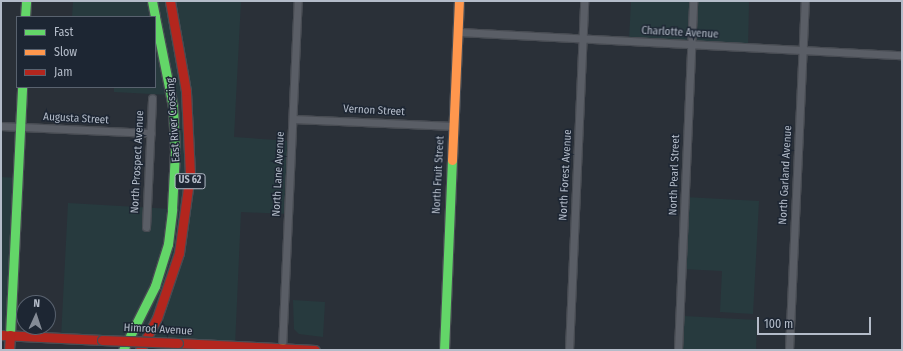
<!DOCTYPE html>
<style>
body{margin:0}
#map{position:relative;width:903px;height:351px;overflow:hidden;background:#2a3038;font-family:"Fira Sans Condensed",sans-serif}
div>[style]{position:absolute}
[style*='--x']{left:calc(var(--x)*1px);top:calc(var(--y)*1px);width:calc(var(--w)*1px);rotate:calc(var(--a)*1deg)}
.green>*{inset:0;background:#273a3e}
.roads{filter:drop-shadow(1px 0 #484c53) drop-shadow(-1px 0 #484c53) drop-shadow(0 1px #484c53) drop-shadow(0 -1px #484c53)}
.street>*{height:7px;margin:-3.5px;padding:0 3.5px;transform-origin:3.5px;border-radius:3.5px;background:#5a5e66}
.fast>*{height:9px;margin:-4.5px;padding:0 4.5px;transform-origin:4.5px;border-radius:4.5px;background:#63d668}
.slow>*{height:9px;margin:-4.5px;padding:0 4.5px;transform-origin:4.5px;border-radius:4.5px;background:#ff974d}
.jam>*{height:9px;margin:-4.5px;padding:0 4.5px;transform-origin:4.5px;border-radius:4.5px;background:#b3261e}
.bridges{filter:drop-shadow(1px 0 #484c53) drop-shadow(-1px 0 #484c53) drop-shadow(0 1px #484c53) drop-shadow(0 -1px #484c53)}
.jam-bridge>*{height:9px;margin:-4.5px;padding:0 4.5px;transform-origin:4.5px;border-radius:4.5px;background:#b3261e}
span{translate:-50% -50%;white-space:nowrap;text-align:center;line-height:1.15;-webkit-text-stroke:3px #1d2633;paint-order:stroke}
.shield-label span{padding:1px 3px;background:#1d2633;border:1px solid;border-radius:3px;-webkit-text-stroke-width:0}
.shield-label{font-size:10px;color:#b4bcc9;font-weight:700}
.street-label{font-size:11px;color:#b4bcc9}
.frame{position:absolute;inset:0;border:2px solid #b4bcc9;pointer-events:none}
.legend{position:absolute;left:16px;top:16px;width:140px;height:72px;box-sizing:border-box;background:#1d2633;border:1px solid #59626f;margin:0;padding:5px 7px;list-style:none;font-size:12px;color:#b4bcc9}
.legend li{display:flex;align-items:center;gap:8px;height:20px}
.legend b{width:20px;border:1px solid #59626f}
.north{position:absolute;left:16px;top:295px;width:40px;height:40px;box-sizing:border-box;background:#1d2633;border:1px solid #59626f;border-radius:50%;rotate:3deg;font-size:11px;font-weight:700;line-height:16px;text-align:center;color:#b4bcc9}
.north::after{content:'';display:block;margin:auto;width:14px;height:18px;background:#848b96;clip-path:polygon(50% 0,100% 100%,50% 72%,0 100%)}
.scale{position:absolute;left:757px;top:317px;width:114px;height:18px;box-sizing:border-box;border:2px solid #b4bcc9;border-top:0;padding-left:5px;font-size:12px;line-height:14px;white-space:nowrap;color:#b4bcc9;-webkit-text-stroke:3px #1d2633;paint-order:stroke}
</style>
<div id="map">
<div class="green">
<i style="clip-path:polygon(73px 1px,241px 1px,234px 137px,291px 141px,289px 214px,241px 212px,235px 346px,61px 338px,68px 203px,172px 209px,170px 95px,114px 92px,114px 87px,155px 87px,155px 17px,72px 17px)"></i>
<i style="clip-path:polygon(631px 1px,749px 1px,748px 47px,629px 41px)"></i>
<i style="clip-path:polygon(1px 177px,18px 178px,10px 335px,1px 335px)"></i>
<i style="clip-path:polygon(685px 197px,759px 201px,753px 314px,720px 312px,722px 271px,682px 269px)"></i>
<i style="clip-path:polygon(293px 300px,325px 302px,323px 337px,299px 334px,294px 329px)"></i>
<i style="clip-path:polygon(684px 316px,757px 320px,756px 350px,683px 350px)"></i>
</div>
<div class="roads">
<div class="street">
<i style="--x:458;--y:32;--w:445;--a:3"></i>
<i style="--x:293;--y:119;--w:161;--a:2.5"></i>
<i style="--x:1;--y:126;--w:150;--a:2.7"></i>
<i style="--x:146;--y:227;--w:129;--a:-87.3"></i>
<i style="--x:282;--y:348;--w:347;--a:-87.4"></i>
<i style="--x:569;--y:350;--w:349;--a:-87.5"></i>
<i style="--x:678;--y:350;--w:349;--a:-87.5"></i>
<i style="--x:789;--y:350;--w:349;--a:-87.4"></i>
</div>
<div class="fast">
<i style="--x:152;--y:1;--w:16;--a:79"></i>
<i style="--x:25;--y:17;--w:16;--a:-86"></i>
<i style="--x:10;--y:335;--w:248;--a:-87.2"></i>
<i style="--x:282;--y:348;--w:2;--a:90"></i>
<i style="--x:123;--y:350;--w:72;--a:-63.4"></i>
<i style="--x:155;--y:286;--w:44;--a:-72.8"></i>
<i style="--x:168;--y:244;--w:35;--a:-83"></i>
<i style="--x:172;--y:209;--w:58;--a:-87"></i>
<i style="--x:175;--y:151;--w:44;--a:-92.6"></i>
<i style="--x:173;--y:107;--w:92;--a:-101.3"></i>
<i style="--x:444;--y:350;--w:190;--a:-87.6"></i>
</div>
<div class="slow">
<i style="--x:452;--y:160;--w:159;--a:-87.5"></i>
</div>
<div class="jam">
<i style="--x:1;--y:335;--w:101;--a:2.8"></i>
<i style="--x:178;--y:343;--w:137;--a:2.9"></i>
<i style="--x:9;--y:350;--w:15;--a:-86"></i>
<i style="--x:140;--y:350;--w:36;--a:-62"></i>
<i style="--x:157;--y:318;--w:69;--a:-71.3"></i>
<i style="--x:179;--y:253;--w:80;--a:-82.1"></i>
<i style="--x:190;--y:174;--w:83;--a:-92.8"></i>
<i style="--x:186;--y:91;--w:91;--a:-100.1"></i>
</div>
</div>
<div class="bridges">
<div class="jam-bridge">
<i style="--x:102;--y:340;--w:76;--a:2.3"></i>
</div>
</div>
<div class="shield-label">
<span style="left:190px;top:181px">US 62</span>
</div>
<div class="street-label">
<span style="left:680px;top:33px;rotate:3deg">Charlotte Avenue</span>
<span style="left:374px;top:111px;rotate:3deg">Vernon Street</span>
<span style="left:76px;top:119px;rotate:3deg">Augusta Street</span>
<span style="left:174px;top:120px;rotate:-94deg">East River Crossing</span>
<span style="left:138px;top:162px;rotate:-87deg">North Prospect Avenue</span>
<span style="left:279px;top:174px;rotate:-87deg">North Lane Avenue</span>
<span style="left:439px;top:175px;rotate:-87deg">North Fruit Street</span>
<span style="left:566px;top:175px;rotate:-87deg">North Forest Avenue</span>
<span style="left:675px;top:175px;rotate:-88deg">North Pearl Street</span>
<span style="left:786px;top:175px;rotate:-87deg">North Garland Avenue</span>
<span style="left:158px;top:330px;rotate:3deg">Himrod Avenue</span>
</div>
<div class="frame"></div>
<ul class="legend">
<li><b style="height:5px;background:#63d668"></b>Fast</li>
<li><b style="height:5px;background:#ff974d"></b>Slow</li>
<li><b style="height:5px;background:#b3261e"></b>Jam</li>
</ul>
<div class="north">N</div>
<div class="scale">100 m</div>
</div>
